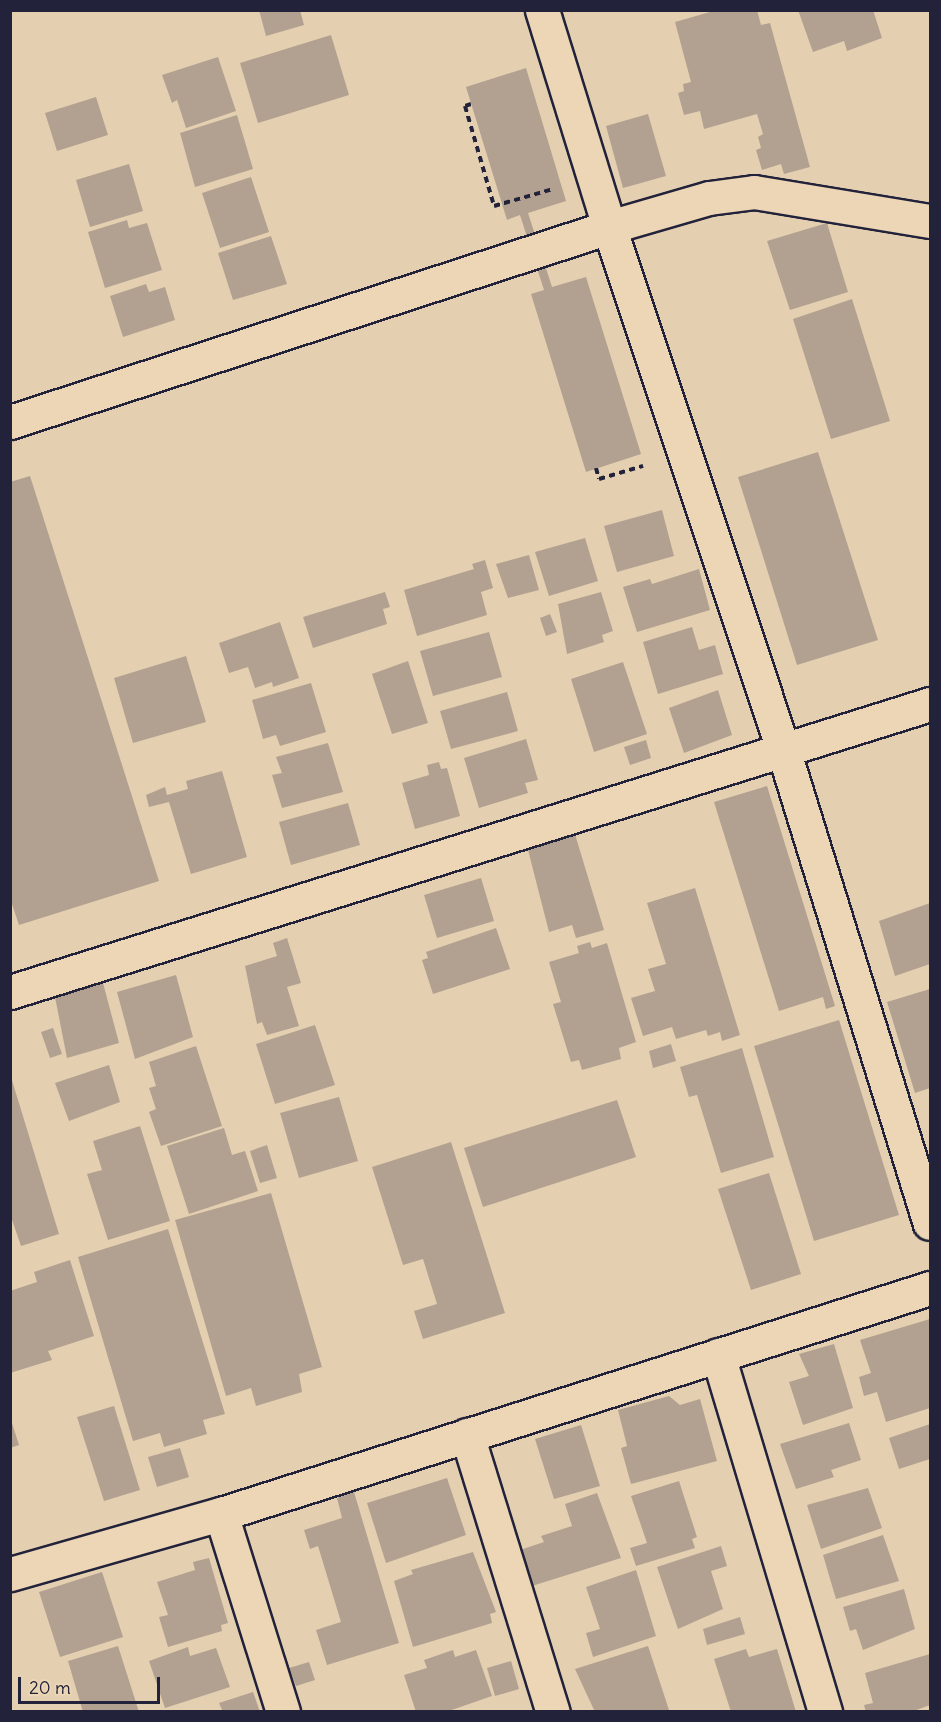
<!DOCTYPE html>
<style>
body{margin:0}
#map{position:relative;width:941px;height:1722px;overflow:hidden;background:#e4cfb0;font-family:Delius,sans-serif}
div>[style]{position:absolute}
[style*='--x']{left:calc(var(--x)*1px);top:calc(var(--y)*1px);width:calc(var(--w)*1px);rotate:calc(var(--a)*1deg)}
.building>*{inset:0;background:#b2a191}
.path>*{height:4px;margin-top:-2px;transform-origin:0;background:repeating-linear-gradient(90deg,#22223b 0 6px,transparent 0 10.5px)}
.roads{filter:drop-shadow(2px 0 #22223b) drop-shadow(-2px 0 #22223b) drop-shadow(0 2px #22223b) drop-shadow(0 -2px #22223b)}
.street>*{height:33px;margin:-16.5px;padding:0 16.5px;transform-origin:16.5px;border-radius:16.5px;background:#ecd6b5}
span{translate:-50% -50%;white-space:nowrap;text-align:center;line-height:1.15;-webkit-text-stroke:4.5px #ecd6b5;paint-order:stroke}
.frame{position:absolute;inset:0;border:12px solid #22223b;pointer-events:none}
.scale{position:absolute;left:18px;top:1677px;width:142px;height:27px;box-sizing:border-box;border:3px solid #22223b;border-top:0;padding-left:8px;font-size:18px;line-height:21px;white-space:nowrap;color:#22223b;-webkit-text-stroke:4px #ecd6b5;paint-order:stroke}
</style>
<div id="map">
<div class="building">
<i style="clip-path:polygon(259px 10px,300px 10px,304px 25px,266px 36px)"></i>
<i style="clip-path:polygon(717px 10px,757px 10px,761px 25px,770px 23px,810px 167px,784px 174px,781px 164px,762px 170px,756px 150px,761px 148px,758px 137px,763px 134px,757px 114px,704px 129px,700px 111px,684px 115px,678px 93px,684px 91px,683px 84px,691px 82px,675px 22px)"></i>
<i style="clip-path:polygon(798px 10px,873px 10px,882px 38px,847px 51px,844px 41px,813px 52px)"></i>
<i style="clip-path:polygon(331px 35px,349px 95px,258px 123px,240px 63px)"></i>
<i style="clip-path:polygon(218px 57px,236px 111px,186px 128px,177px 100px,172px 103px,162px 75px)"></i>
<i style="clip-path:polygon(526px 68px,566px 201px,528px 213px,552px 287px,586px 277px,641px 454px,586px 472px,531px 294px,544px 290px,520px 215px,507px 220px,466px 87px)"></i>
<i style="clip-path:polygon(96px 97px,108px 135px,57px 151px,45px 113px)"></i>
<i style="clip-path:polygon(648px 114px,666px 176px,623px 188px,606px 126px)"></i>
<i style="clip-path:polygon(237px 115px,253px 169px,195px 187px,180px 133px)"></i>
<i style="clip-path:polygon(129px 164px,143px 211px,90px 227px,76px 180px)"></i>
<i style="clip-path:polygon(251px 177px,269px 232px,220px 248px,202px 193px)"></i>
<i style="clip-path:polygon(127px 220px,129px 228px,147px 223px,162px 270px,105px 288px,88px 232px)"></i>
<i style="clip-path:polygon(827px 223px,848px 292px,790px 310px,767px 241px)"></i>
<i style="clip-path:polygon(271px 236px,287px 284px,233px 300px,218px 253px)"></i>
<i style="clip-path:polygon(146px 284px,149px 292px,165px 287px,175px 320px,123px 337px,110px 296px)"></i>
<i style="clip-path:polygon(852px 299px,890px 421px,831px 439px,793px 319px)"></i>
<i style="clip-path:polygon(818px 452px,878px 640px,797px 665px,738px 477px)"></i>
<i style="clip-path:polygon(30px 476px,159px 881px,19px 925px,10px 898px,10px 482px)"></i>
<i style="clip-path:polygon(662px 510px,674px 556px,617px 572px,604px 526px)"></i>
<i style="clip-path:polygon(585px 538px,598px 581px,549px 596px,535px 552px)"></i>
<i style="clip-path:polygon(529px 555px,539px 590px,508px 598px,496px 564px)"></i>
<i style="clip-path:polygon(485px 560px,493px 588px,481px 592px,487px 615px,417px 636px,404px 590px,474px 569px,472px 564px)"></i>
<i style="clip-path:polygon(699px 569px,710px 610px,637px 632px,623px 587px,650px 579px,652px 584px)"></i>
<i style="clip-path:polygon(385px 592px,390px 607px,383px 609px,387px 624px,313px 648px,303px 617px)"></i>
<i style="clip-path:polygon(601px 592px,613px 631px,602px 635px,604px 642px,567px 654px,558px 604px)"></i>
<i style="clip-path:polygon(550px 614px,557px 632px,546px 636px,540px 618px)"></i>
<i style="clip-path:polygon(280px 622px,299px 678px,273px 687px,272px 682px,255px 688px,248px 667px,229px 673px,219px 643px)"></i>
<i style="clip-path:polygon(692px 627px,699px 650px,715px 645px,723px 674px,658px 694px,643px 642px)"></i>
<i style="clip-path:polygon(489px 632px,502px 677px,433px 696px,420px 651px)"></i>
<i style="clip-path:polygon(186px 656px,206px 722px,133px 743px,114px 678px)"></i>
<i style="clip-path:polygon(408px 661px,428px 723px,392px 734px,372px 674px)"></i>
<i style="clip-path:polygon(623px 662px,647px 734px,594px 752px,571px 679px)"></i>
<i style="clip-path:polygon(311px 683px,326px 732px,280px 746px,276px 735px,263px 739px,252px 700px)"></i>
<i style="clip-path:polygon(718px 690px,732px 735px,684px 753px,669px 708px)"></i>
<i style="clip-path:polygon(507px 692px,518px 731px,451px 749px,440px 711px)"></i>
<i style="clip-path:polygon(526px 739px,538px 780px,525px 783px,528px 793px,479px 808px,464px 758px)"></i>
<i style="clip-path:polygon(646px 740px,651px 758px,630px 765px,624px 747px)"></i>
<i style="clip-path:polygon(328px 743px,343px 792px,282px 808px,272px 775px,282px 773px,276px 757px)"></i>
<i style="clip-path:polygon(439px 762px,441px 769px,447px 768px,460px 816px,415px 829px,402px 783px,429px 775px,427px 765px)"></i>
<i style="clip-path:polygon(222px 771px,247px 857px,191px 874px,169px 802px,149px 807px,146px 795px,165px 787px,167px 795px,188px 789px,186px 781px)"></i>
<i style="clip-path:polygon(767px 786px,835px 1006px,826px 1009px,823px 997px,779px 1011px,714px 802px)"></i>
<i style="clip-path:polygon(348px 803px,360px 845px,291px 865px,279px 822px)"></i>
<i style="clip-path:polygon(574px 831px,604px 930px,576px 938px,572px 925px,549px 932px,527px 846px)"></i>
<i style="clip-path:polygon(481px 878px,494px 921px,437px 938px,424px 895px)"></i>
<i style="clip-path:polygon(695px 888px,740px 1035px,722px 1041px,720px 1032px,708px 1036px,706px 1030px,676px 1039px,672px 1027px,643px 1036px,631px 998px,655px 991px,648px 969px,666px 964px,647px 903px)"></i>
<i style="clip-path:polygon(930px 903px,930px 964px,895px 976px,879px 921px)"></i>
<i style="clip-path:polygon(496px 928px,510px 969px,433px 994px,422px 960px,428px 958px,426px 952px)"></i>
<i style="clip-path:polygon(287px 938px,301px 983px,287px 987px,299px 1026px,267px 1035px,262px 1022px,257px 1024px,245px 966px,277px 956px,273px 943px)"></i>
<i style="clip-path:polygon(590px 942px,592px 948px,607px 943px,636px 1042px,619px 1048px,621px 1059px,582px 1070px,579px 1060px,571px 1062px,553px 1004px,561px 1002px,549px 962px,579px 953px,577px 946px)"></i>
<i style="clip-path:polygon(176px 975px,193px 1037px,135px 1059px,117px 992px)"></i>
<i style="clip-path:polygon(103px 983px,119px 1043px,67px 1058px,55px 997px)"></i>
<i style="clip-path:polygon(930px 989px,930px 1088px,915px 1093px,887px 1002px)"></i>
<i style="clip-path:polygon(839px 1020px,899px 1215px,814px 1241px,754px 1046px)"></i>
<i style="clip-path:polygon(315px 1025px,335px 1085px,275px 1104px,256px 1044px)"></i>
<i style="clip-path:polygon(53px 1028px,62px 1054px,50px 1058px,41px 1032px)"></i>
<i style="clip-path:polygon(671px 1044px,676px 1061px,653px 1068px,649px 1051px)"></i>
<i style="clip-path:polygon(196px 1046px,222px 1126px,161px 1146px,149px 1112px,156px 1109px,149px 1088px,156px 1086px,149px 1062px)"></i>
<i style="clip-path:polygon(742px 1048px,774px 1157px,721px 1173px,697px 1095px,689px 1097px,680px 1067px)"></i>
<i style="clip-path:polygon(109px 1065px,120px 1102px,69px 1121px,55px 1083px)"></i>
<i style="clip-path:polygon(11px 1077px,59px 1234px,21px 1246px,10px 1214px)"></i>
<i style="clip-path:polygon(339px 1097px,358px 1161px,299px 1178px,280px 1113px)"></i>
<i style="clip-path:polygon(617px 1100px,636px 1157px,483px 1207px,464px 1148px)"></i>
<i style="clip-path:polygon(140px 1126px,170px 1221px,108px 1240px,87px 1174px,102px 1170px,93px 1141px)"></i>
<i style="clip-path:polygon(224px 1128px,232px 1155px,245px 1151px,258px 1191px,189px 1214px,167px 1146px)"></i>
<i style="clip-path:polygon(451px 1142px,505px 1313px,423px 1339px,414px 1311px,437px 1304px,423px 1259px,403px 1265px,372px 1167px)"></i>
<i style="clip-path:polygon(267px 1145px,277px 1178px,260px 1183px,250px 1151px)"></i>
<i style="clip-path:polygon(769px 1173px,801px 1274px,751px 1290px,718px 1189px)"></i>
<i style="clip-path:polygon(271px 1193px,322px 1367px,299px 1374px,302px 1392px,256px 1406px,251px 1388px,226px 1396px,175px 1220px)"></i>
<i style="clip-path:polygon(168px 1229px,225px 1414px,203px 1420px,207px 1434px,164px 1447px,160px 1433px,133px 1441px,78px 1257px)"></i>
<i style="clip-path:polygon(70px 1260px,94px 1336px,48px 1351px,52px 1360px,10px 1373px,10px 1291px,37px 1282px,34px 1272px)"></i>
<i style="clip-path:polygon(930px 1319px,930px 1408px,886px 1422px,877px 1392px,864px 1396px,859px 1377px,871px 1373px,860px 1340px)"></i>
<i style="clip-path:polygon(834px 1344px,853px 1408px,803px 1425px,789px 1382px,809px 1376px,799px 1354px)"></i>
<i style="clip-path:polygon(669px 1396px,680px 1405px,700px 1399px,717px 1461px,631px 1484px,621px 1448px,627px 1446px,618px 1410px)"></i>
<i style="clip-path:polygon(114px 1406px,140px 1490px,104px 1501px,77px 1417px)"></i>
<i style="clip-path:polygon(11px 1420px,19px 1445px,10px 1448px,10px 1420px)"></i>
<i style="clip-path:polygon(849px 1423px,861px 1460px,831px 1470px,834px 1477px,796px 1489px,780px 1444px)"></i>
<i style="clip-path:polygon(930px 1424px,930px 1459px,899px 1469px,889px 1438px)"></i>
<i style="clip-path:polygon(581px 1425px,600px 1486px,554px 1499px,535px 1439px)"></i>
<i style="clip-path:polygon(180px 1448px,189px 1477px,157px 1487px,148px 1457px)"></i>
<i style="clip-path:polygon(447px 1478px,466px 1535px,386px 1563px,367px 1503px)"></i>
<i style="clip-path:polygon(679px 1481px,697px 1537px,692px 1539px,695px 1548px,636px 1566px,630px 1548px,647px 1543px,631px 1496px)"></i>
<i style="clip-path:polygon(868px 1488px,882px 1528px,821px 1549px,807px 1505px)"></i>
<i style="clip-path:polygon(354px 1492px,399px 1643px,327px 1665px,316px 1630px,341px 1622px,318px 1546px,310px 1549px,304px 1530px,342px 1518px,337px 1498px)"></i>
<i style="clip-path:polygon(597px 1493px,621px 1558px,532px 1586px,520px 1550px,544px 1542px,541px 1536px,572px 1526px,565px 1504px)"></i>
<i style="clip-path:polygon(883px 1535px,899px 1581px,836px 1599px,823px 1555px)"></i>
<i style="clip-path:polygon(721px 1546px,727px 1566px,711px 1571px,723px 1609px,678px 1629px,657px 1567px)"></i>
<i style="clip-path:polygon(473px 1552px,496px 1612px,490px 1614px,492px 1623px,413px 1647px,394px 1581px,413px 1574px,411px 1570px)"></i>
<i style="clip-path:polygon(209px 1558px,228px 1623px,221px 1625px,222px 1631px,168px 1647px,159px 1617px,168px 1615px,157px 1582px,195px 1570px,193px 1562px)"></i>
<i style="clip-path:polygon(636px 1570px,656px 1636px,593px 1657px,586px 1633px,600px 1629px,586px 1587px)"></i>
<i style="clip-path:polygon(102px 1572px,123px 1637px,60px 1657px,39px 1592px)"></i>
<i style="clip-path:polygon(904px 1589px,915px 1629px,863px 1650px,856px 1629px,850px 1631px,843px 1607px)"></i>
<i style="clip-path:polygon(740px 1617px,745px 1634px,707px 1645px,703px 1629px)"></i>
<i style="clip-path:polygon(118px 1646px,139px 1712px,83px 1712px,68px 1661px)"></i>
<i style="clip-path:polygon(648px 1646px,669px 1710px,595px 1712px,575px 1669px)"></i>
<i style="clip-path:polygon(188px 1647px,190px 1656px,216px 1648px,230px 1687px,165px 1708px,149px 1661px)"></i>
<i style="clip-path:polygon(746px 1649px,749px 1657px,777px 1649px,796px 1712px,731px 1712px,714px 1659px)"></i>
<i style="clip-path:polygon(453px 1650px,455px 1657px,476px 1650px,492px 1696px,446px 1712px,416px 1712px,404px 1675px,427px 1668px,424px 1660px)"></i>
<i style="clip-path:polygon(930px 1654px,930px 1705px,911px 1712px,866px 1712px,864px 1705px,873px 1703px,865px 1673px)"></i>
<i style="clip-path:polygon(511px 1661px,519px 1689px,495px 1696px,487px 1668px)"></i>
<i style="clip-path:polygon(309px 1662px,315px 1680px,296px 1686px,289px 1668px)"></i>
<i style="clip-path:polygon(253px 1692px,260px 1712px,223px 1712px,219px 1703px)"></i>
</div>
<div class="path">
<i style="--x:471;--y:104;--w:6;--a:162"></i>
<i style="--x:465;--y:106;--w:104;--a:73.8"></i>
<i style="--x:494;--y:206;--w:61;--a:-16.1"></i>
<i style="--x:596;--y:468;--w:11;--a:75"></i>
<i style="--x:599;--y:479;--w:46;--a:-16.5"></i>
</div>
<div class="roads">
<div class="street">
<i style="--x:542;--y:10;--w:227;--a:72.8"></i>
<i style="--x:609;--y:227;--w:550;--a:71.57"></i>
<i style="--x:783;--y:749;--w:496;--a:72.8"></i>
<i style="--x:10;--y:422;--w:630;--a:-18.03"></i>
<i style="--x:609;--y:227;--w:104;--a:-16.2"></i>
<i style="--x:709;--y:198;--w:45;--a:-7.6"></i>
<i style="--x:754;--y:192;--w:178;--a:9.4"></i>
<i style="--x:10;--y:992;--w:964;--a:-17.38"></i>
<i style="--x:718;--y:1355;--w:373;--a:73.3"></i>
<i style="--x:467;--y:1435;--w:290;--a:72.8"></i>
<i style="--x:221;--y:1514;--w:207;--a:72.6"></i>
<i style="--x:10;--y:1574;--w:219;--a:-15.9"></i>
<i style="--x:221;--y:1514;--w:744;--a:-17.68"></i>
</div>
</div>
<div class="frame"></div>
<div class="scale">20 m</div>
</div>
